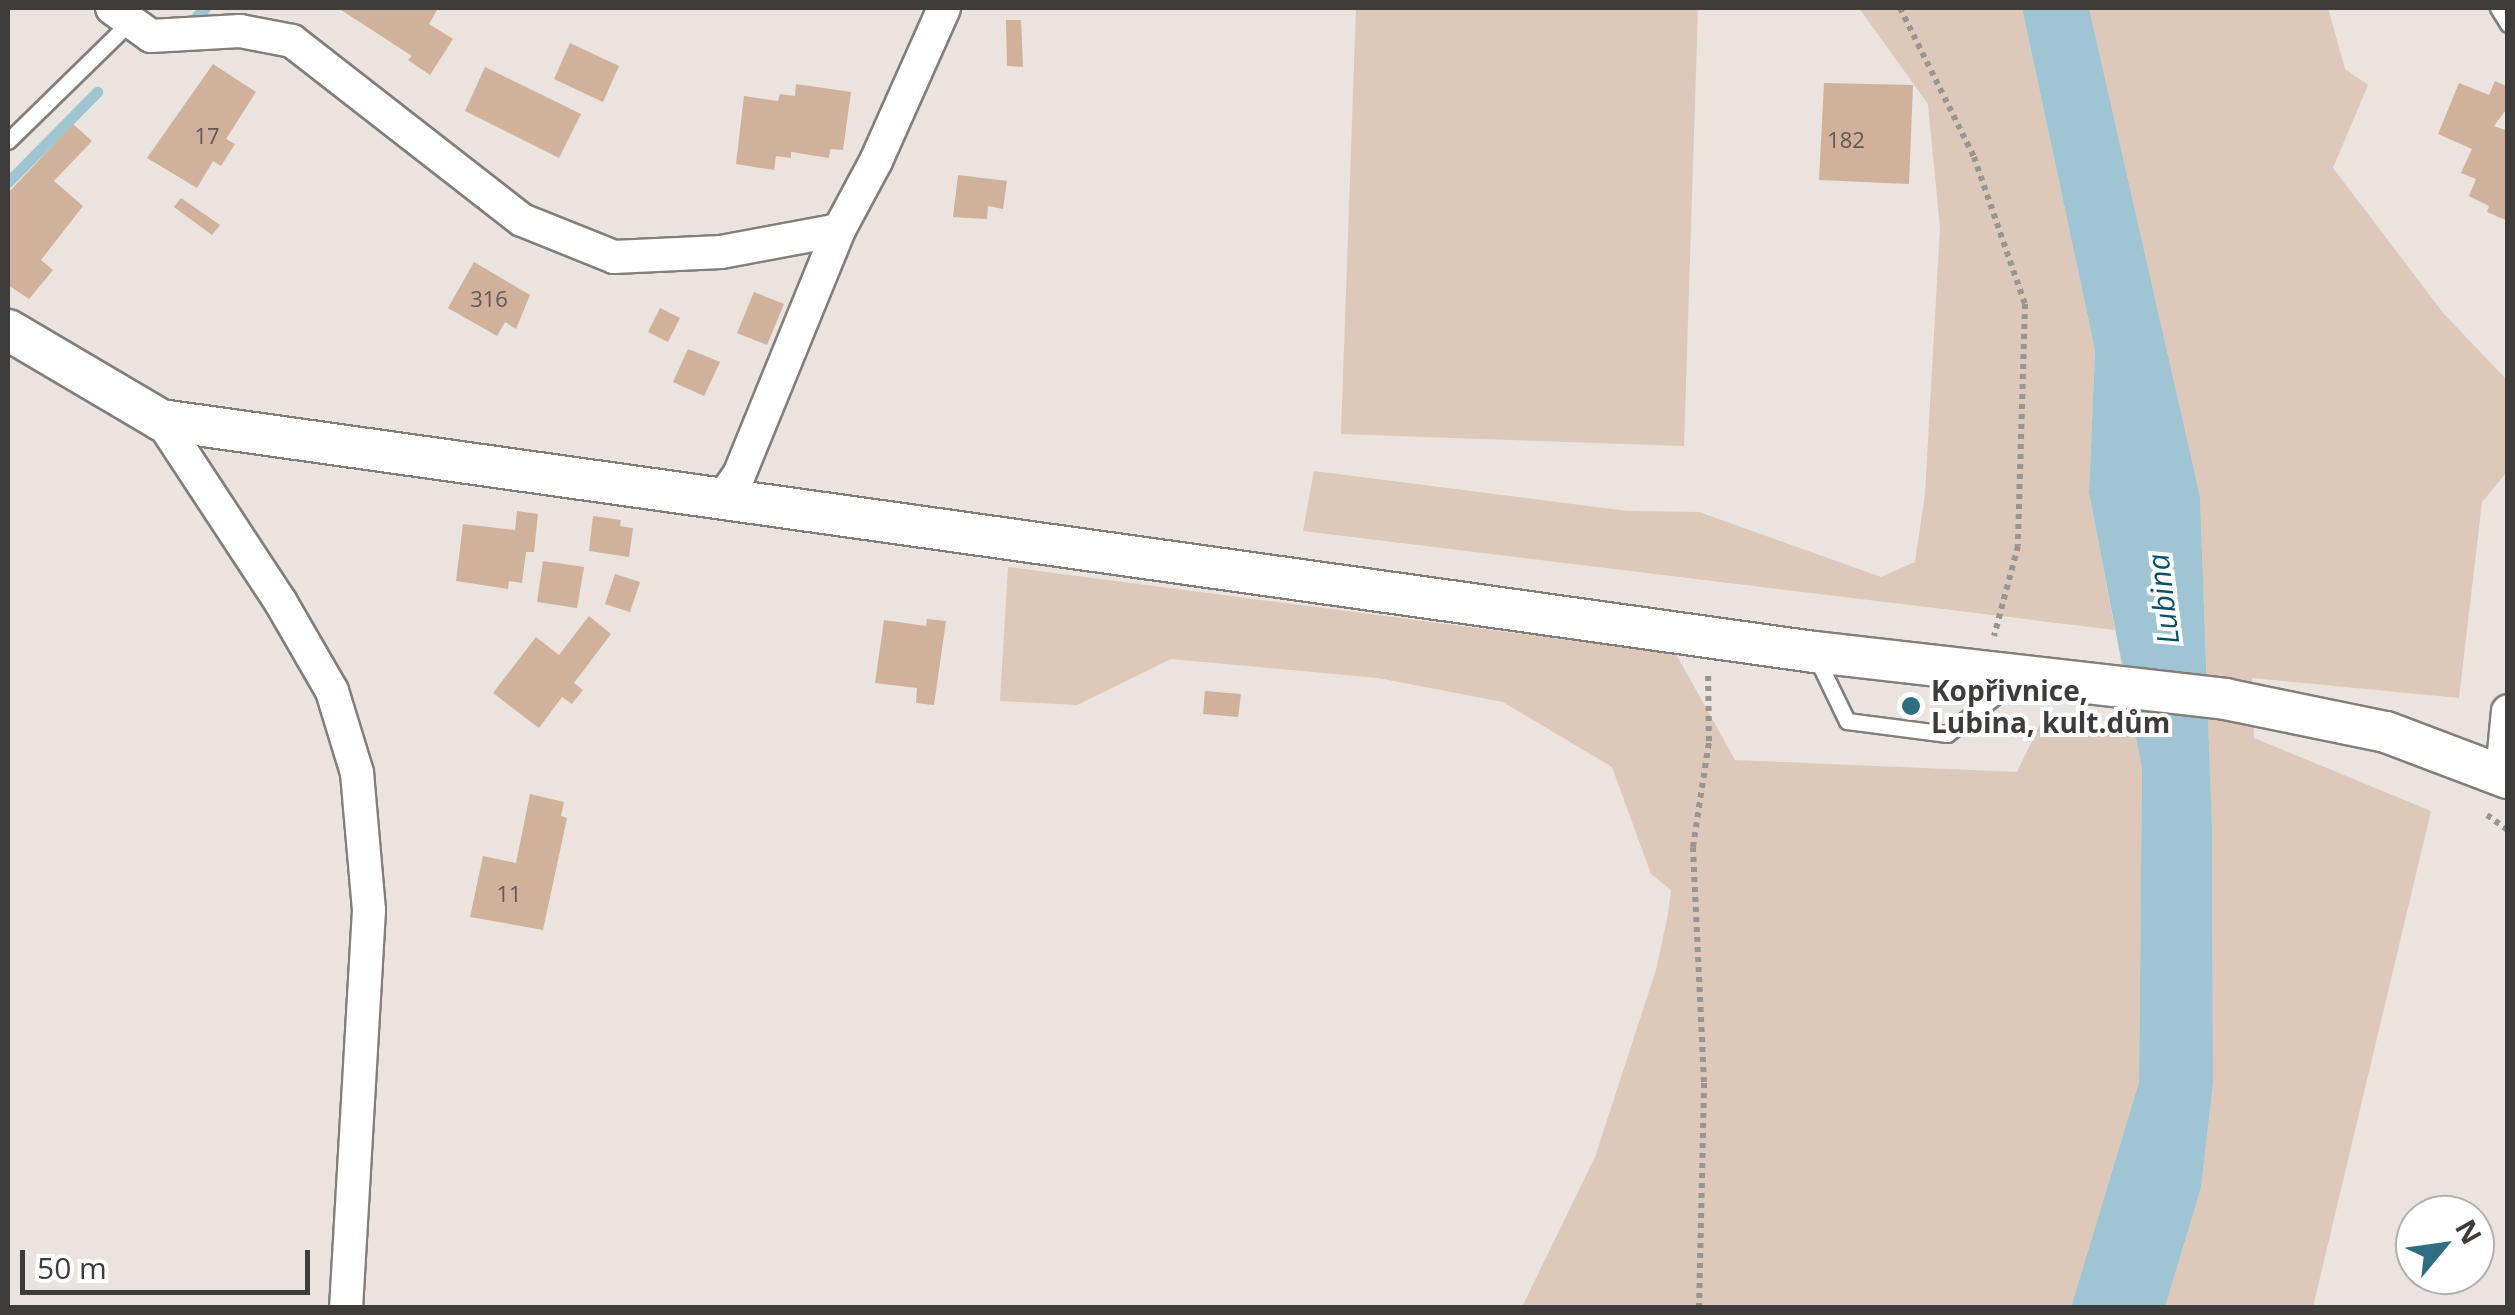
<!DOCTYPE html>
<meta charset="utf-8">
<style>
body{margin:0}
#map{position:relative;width:2515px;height:1315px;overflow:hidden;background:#eae3de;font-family:"Open Sans",sans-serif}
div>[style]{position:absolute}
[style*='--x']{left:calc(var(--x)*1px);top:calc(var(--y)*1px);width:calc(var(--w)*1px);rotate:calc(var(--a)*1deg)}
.green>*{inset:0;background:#ddc8b9}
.water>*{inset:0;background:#9fc5d3}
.stream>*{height:11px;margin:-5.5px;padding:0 5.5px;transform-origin:5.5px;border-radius:5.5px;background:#9fc5d3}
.building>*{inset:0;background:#cfb19c}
.path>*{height:6px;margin-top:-3px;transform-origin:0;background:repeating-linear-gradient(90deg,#9a9591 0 5px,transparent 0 10px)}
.roads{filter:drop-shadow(2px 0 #847e7a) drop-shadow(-2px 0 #847e7a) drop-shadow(0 2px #847e7a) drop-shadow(0 -2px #847e7a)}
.service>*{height:15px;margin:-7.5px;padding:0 7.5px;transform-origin:7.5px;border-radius:7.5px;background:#fff}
.minor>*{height:32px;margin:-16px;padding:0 16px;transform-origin:16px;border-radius:16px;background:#fff}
.tertiary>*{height:40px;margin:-20px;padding:0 20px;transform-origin:20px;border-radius:20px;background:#fff}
.dots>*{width:28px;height:28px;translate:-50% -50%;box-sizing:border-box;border:5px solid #fff;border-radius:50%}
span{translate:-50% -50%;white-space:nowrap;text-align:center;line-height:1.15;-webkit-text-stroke:8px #fff;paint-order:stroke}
.number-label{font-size:22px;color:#625952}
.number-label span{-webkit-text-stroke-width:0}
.poi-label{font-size:28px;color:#3e3c3a;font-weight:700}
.left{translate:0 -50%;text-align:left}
.water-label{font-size:30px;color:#025166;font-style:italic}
.frame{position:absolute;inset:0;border:10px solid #3e3c3a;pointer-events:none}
.north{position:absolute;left:2395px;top:1195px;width:100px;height:100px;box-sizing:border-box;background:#fff;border:2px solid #b2b1b0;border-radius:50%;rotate:61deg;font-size:28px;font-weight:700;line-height:40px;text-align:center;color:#3e3c3a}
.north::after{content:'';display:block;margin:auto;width:35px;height:45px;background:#2e6d82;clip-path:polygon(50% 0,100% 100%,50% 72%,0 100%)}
.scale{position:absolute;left:20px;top:1250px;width:290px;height:45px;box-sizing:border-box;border:5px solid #3e3c3a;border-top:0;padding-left:12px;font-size:30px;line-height:35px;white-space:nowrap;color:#3e3c3a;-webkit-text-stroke:8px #fff;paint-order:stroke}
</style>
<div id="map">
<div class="green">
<i style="clip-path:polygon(1356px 8px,1698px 8px,1684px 446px,1341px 434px)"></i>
<i style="clip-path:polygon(1859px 8px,2022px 8px,2095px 350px,2089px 493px,2115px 630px,1303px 531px,1314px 471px,1627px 511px,1699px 512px,1881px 577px,1915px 562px,1925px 494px,1940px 228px,1928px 104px)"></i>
<i style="clip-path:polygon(2089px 8px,2328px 8px,2345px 69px,2368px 85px,2333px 168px,2444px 314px,2507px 380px,2507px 472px,2482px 502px,2459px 698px,2252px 678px,2254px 738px,2431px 811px,2313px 1307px,2165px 1307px,2201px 1188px,2213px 1084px,2212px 827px,2200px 496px)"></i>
<i style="clip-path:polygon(1008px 567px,1676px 654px,1735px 760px,2017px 772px,2042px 720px,2135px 728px,2142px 768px,2139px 1082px,2071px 1307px,1522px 1307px,1595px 1157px,1656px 970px,1668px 914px,1671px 890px,1651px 874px,1612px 767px,1503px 702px,1378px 678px,1171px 659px,1077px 705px,1000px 701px)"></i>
</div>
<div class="water">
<i style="clip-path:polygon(2022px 8px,2089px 8px,2200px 496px,2212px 827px,2213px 1084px,2201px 1188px,2165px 1307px,2071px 1307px,2139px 1082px,2142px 768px,2089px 493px,2095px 350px)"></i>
</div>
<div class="stream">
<i style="--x:197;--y:16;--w:11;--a:-45"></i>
<i style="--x:8;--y:182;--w:127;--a:-45.3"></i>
</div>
<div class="building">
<i style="clip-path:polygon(338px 8px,434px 8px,437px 10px,429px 24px,453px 39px,430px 75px,408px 60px,412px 56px)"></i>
<i style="clip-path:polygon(1006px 20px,1021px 20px,1023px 67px,1007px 66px)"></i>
<i style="clip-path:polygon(570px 43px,619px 66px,603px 102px,554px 79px)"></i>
<i style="clip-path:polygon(213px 64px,256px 92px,226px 139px,235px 144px,221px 166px,213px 161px,197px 188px,147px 158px)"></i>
<i style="clip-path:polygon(485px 67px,581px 114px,559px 158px,465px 111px)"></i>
<i style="clip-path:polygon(2495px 81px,2508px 87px,2508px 107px,2494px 126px,2508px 131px,2508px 221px,2487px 212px,2489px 206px,2469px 196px,2476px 179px,2461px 173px,2472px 149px,2438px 134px,2459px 83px,2489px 95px)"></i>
<i style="clip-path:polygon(1824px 83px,1913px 85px,1909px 184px,1819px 180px)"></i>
<i style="clip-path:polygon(796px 84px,851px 92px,843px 150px,830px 149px,829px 158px,791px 152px,791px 158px,776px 156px,774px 170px,736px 164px,744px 96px,778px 101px,780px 94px,795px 96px)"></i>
<i style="clip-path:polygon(73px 124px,92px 141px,54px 181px,83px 206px,41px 260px,53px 270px,29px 299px,8px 285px,8px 193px)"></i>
<i style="clip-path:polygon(958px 175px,1007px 181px,1003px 209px,988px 206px,987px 219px,953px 217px)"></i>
<i style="clip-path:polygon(181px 198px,220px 225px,212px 235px,174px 207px)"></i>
<i style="clip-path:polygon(474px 262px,530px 295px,516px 329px,505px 322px,497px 336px,448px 308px)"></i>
<i style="clip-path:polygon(754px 292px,784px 304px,767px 345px,737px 333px)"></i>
<i style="clip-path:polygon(660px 308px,680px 318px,668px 342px,648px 332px)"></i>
<i style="clip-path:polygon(688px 349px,720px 362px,704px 396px,673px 382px)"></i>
<i style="clip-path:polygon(517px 511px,538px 514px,534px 552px,526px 552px,522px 583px,509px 581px,508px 589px,456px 581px,463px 524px,515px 530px)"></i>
<i style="clip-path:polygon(593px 516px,621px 520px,620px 526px,633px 528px,629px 557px,589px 551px)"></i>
<i style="clip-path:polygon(543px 561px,584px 567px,577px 608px,537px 602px)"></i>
<i style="clip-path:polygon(615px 574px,640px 582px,630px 612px,605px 604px)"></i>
<i style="clip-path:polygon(589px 616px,611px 634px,574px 683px,583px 690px,572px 704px,562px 697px,539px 728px,493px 693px,536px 637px,559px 655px)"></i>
<i style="clip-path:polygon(927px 619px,946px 621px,934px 705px,916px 703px,917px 688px,875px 683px,884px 620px,926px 626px)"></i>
<i style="clip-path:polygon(1205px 691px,1241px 694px,1238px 717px,1203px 714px)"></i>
<i style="clip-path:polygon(530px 794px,564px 802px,561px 816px,567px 818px,543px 930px,470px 917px,483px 856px,516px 863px)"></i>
</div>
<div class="path">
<i style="--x:1900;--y:8;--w:166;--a:63.6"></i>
<i style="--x:1974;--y:157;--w:156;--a:70.9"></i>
<i style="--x:2025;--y:304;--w:242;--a:91.7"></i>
<i style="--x:2018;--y:546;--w:93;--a:104.9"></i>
<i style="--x:2487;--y:815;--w:26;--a:36"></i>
<i style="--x:1699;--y:1308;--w:226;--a:-88.7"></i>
<i style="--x:1704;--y:1082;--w:235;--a:-92.7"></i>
<i style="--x:1693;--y:847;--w:107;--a:-81.4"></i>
<i style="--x:1709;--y:741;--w:69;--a:-90.8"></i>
</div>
<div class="roads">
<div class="service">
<i style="--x:2498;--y:8;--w:19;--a:58"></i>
<i style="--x:8;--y:141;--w:169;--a:-44.3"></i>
<i style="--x:1817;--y:659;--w:69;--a:64.2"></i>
<i style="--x:1847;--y:721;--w:101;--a:7.4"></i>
<i style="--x:1947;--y:734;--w:83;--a:-38.1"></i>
</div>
<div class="minor">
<i style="--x:112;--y:8;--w:48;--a:35.7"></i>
<i style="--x:151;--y:36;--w:89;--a:-3.2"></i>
<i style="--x:240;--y:31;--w:53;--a:10.9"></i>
<i style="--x:292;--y:41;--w:291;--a:37.9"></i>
<i style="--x:522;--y:220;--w:99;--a:21.9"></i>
<i style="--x:614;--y:257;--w:107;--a:-2.7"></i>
<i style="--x:721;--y:252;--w:120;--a:-10.6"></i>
<i style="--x:161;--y:420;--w:217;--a:56.7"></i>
<i style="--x:280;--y:601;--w:104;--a:60"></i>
<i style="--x:332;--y:691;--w:86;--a:73"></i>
<i style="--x:357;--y:773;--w:138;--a:85"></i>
<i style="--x:369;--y:910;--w:399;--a:93.3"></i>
<i style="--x:722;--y:499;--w:29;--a:-55"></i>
<i style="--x:739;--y:475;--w:265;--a:-67.8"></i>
<i style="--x:839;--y:230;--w:78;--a:-61.8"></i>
<i style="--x:876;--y:161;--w:167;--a:-66"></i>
<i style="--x:2502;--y:773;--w:62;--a:-84.5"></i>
</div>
<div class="tertiary">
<i style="--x:8;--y:330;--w:178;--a:30.5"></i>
<i style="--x:161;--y:420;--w:1669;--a:7.99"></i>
<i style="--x:1814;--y:652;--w:414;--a:6.5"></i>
<i style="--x:2225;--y:699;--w:164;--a:11.6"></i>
<i style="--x:2386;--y:732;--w:130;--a:20.7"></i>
</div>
</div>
<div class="dots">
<i style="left:1911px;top:706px;background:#2e6d82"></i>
</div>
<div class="number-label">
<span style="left:207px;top:136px">17</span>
<span style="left:1846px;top:140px">182</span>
<span style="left:489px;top:299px">316</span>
<span style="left:509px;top:894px">11</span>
</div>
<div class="poi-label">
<span class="left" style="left:1931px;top:706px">Kopřivnice,<br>Lubina, kult.dům</span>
</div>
<div class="water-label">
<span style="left:2163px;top:599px;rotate:-97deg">Lubina</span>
</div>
<div class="frame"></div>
<div class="north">N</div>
<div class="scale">50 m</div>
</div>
